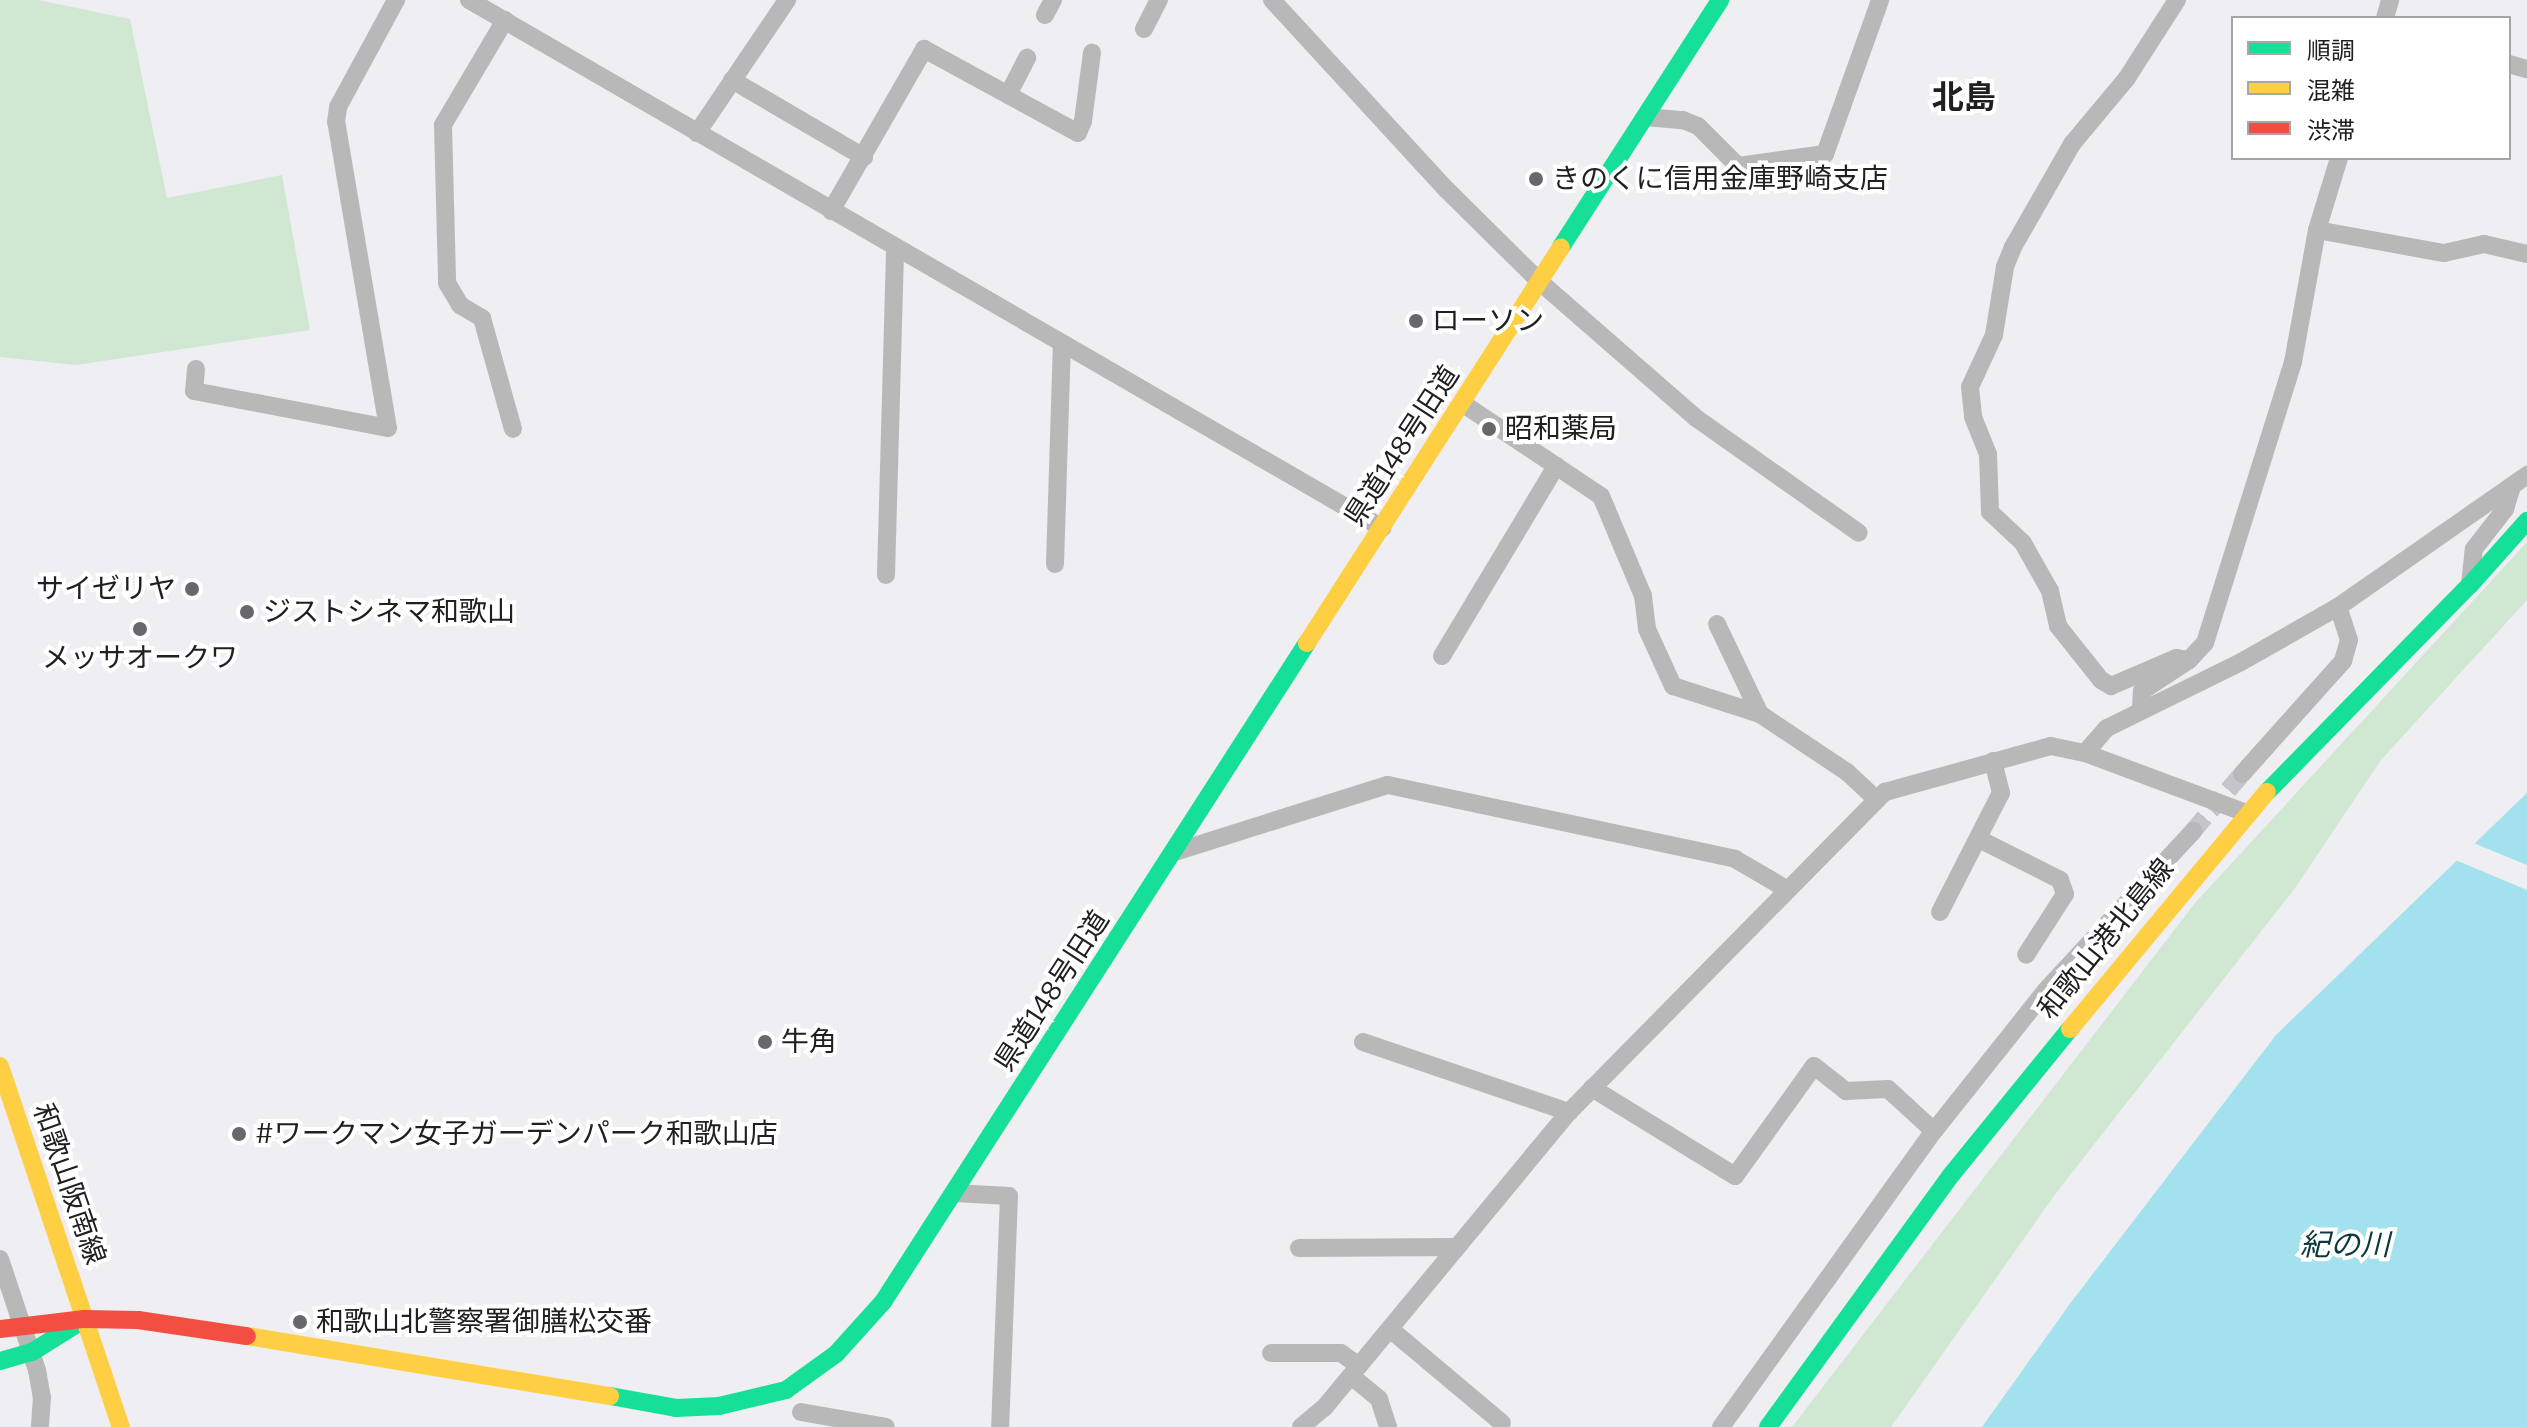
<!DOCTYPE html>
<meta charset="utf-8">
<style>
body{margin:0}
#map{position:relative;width:2527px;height:1427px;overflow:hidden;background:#eeeef3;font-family:Bitter,"Noto Sans JP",serif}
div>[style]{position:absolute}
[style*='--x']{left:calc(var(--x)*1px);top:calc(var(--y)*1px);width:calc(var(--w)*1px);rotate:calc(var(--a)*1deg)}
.green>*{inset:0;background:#d0e8d2}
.water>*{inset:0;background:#a2e1ed}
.pier>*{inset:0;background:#eeeef3}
.street-tunnel>*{height:18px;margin-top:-9px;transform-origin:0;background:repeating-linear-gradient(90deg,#c5c5c9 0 18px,transparent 0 27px)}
.street>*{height:18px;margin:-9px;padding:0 9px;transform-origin:9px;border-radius:9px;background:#b9b8b9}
.fast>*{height:18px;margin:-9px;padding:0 9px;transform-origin:9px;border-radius:9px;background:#16e098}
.slow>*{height:18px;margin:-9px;padding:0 9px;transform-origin:9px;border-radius:9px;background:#ffcf43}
.jam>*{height:18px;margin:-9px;padding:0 9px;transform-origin:9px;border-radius:9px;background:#f24e42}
.dots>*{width:22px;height:22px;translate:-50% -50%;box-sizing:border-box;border:4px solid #fff;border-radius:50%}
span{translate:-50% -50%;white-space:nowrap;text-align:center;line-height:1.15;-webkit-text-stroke:8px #fff;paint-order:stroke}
.poi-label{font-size:28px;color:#202023}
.left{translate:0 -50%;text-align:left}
.right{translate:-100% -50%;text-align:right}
.street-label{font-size:28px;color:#202023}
.water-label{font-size:30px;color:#0c383e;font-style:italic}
.quarter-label{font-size:32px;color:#202023;font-weight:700}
.legend{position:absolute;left:2231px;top:16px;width:280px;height:144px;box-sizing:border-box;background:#fff;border:2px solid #a6a6a7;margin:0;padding:10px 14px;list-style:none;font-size:24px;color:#202023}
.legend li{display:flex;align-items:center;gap:16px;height:40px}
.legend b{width:40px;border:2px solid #a6a6a7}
</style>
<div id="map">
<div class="green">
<i style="clip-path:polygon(0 0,38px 0,130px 19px,167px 198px,282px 175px,310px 330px,76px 365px,0 357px)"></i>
<i style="clip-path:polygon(2527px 542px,2527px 600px,2381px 760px,2295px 888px,2056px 1193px,1891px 1427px,1792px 1427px,2195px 903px)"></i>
</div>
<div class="water">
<i style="clip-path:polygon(2527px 793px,2527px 1427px,1982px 1427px,2069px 1305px,2276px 1035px)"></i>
</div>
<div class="pier">
<i style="clip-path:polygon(2471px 842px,2527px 865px,2527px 890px,2453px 859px)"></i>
</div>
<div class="street-tunnel">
<i style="--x:2193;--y:831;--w:75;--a:-49.3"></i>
</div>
<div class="street">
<i style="--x:469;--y:0;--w:1055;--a:30.04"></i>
<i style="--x:1272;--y:0;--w:258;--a:47.4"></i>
<i style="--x:1447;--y:190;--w:129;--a:44.7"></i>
<i style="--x:1539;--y:281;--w:208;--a:41.1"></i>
<i style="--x:1696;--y:418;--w:199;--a:35.2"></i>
<i style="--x:2177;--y:0;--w:93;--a:122.7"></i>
<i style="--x:2127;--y:78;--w:86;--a:129.8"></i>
<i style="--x:2072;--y:144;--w:119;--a:119.8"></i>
<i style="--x:2013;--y:247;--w:22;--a:112"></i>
<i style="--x:2005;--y:267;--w:69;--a:99.2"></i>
<i style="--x:1994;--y:335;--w:57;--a:114.8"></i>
<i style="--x:1970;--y:387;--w:30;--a:84"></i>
<i style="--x:1973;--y:417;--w:40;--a:68"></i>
<i style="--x:1988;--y:454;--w:58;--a:88"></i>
<i style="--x:1990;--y:512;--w:45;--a:43.2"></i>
<i style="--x:2023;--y:543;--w:55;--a:60.6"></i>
<i style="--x:2050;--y:591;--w:36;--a:77"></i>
<i style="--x:2058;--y:626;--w:69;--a:51.5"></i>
<i style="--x:2101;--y:680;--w:12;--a:31"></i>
<i style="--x:2111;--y:686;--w:71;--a:-23.3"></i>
<i style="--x:2176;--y:658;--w:13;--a:9"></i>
<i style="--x:1045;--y:15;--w:17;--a:-62"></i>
<i style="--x:2385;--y:18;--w:19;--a:-74"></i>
<i style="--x:505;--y:20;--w:122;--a:120.6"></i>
<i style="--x:443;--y:125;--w:158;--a:88.5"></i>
<i style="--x:447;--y:283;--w:26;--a:59"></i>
<i style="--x:460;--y:305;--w:26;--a:31"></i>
<i style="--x:482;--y:318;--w:115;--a:74.4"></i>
<i style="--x:1144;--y:29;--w:33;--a:-63"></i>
<i style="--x:2509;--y:64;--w:19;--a:16"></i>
<i style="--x:732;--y:80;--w:153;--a:30.3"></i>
<i style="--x:1008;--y:95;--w:42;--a:-62.8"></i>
<i style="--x:1645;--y:117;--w:38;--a:5"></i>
<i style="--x:1683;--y:120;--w:16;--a:22"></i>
<i style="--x:1698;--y:126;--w:57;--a:45"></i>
<i style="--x:1738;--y:166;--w:88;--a:-7.9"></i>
<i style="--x:1825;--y:154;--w:164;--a:-70.3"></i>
<i style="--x:697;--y:133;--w:161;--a:-55.9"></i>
<i style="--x:831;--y:211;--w:187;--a:-60.1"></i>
<i style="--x:924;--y:49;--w:175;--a:28.6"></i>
<i style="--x:1078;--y:133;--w:13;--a:-67"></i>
<i style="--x:1083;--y:121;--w:69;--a:-82.5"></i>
<i style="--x:2317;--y:230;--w:129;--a:10.3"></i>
<i style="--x:2444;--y:253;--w:41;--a:-12.7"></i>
<i style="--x:2484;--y:244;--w:44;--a:13.1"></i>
<i style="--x:196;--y:369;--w:22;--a:95"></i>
<i style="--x:194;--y:391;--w:197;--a:10.8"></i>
<i style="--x:388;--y:428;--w:310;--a:-99.6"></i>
<i style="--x:336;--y:122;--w:15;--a:-82"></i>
<i style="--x:338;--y:107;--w:122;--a:-61.5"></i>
<i style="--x:1462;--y:403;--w:167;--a:33.8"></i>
<i style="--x:1601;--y:496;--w:108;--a:67.2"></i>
<i style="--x:1643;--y:596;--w:33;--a:83"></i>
<i style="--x:1647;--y:629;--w:63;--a:65.5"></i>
<i style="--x:1673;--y:686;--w:91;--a:17.8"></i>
<i style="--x:1760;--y:714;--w:105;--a:33.7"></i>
<i style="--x:1847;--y:772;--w:41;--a:43"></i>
<i style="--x:1055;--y:564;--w:221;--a:-88.2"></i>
<i style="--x:886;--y:575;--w:328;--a:-88.4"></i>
<i style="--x:2470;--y:585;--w:36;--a:-84"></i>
<i style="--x:2474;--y:549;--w:51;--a:-52.2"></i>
<i style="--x:2505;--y:509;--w:24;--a:-73"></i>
<i style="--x:1717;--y:624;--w:100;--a:64.5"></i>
<i style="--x:1442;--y:656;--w:222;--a:-59"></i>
<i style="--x:2141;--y:709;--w:18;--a:-87"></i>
<i style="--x:2142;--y:691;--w:56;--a:-33.4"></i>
<i style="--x:2189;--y:660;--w:23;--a:-47"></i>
<i style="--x:2205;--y:643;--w:294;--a:-72.6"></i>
<i style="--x:2293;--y:362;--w:134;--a:-79.7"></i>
<i style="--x:2317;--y:230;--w:75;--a:-73"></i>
<i style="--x:2085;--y:753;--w:33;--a:-49"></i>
<i style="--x:2107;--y:728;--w:149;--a:-26.2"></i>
<i style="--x:2241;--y:662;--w:112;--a:-29.6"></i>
<i style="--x:2338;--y:607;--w:231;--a:-34.9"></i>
<i style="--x:2242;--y:774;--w:152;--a:-48.2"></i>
<i style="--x:2343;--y:661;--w:22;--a:-74"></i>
<i style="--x:2349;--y:640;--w:35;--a:-108"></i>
<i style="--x:1979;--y:839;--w:91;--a:26.8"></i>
<i style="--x:2060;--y:880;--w:15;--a:70"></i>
<i style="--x:2065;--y:894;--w:72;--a:122.6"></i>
<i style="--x:1175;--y:852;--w:223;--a:-17.5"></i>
<i style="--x:1388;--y:785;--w:355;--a:12"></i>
<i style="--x:1735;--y:859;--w:61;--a:30.3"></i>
<i style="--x:1940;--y:912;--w:134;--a:-62.9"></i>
<i style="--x:2001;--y:793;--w:33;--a:-104"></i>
<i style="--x:1363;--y:1042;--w:218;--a:18.8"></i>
<i style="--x:1592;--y:1088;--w:168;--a:31.6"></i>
<i style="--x:1735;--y:1176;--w:135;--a:-54.3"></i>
<i style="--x:1814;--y:1066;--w:41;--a:38"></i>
<i style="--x:1846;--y:1091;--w:42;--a:-2.7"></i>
<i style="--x:1888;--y:1089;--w:62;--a:42.4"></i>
<i style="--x:954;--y:1193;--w:55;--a:3.1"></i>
<i style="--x:1009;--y:1196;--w:231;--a:92.2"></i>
<i style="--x:1299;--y:1248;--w:158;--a:-0.4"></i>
<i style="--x:0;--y:1259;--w:117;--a:71.6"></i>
<i style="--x:37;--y:1370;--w:27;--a:80"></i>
<i style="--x:42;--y:1397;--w:30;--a:94"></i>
<i style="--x:1390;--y:1329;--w:146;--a:40"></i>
<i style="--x:1271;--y:1353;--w:70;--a:0"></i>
<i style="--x:1341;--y:1353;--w:22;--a:36"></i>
<i style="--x:1351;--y:1376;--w:36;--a:39"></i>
<i style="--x:1379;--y:1399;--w:29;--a:72"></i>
<i style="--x:801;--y:1412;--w:86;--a:10"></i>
<i style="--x:1301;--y:1427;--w:30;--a:-40"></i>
<i style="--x:1324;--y:1408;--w:384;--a:-50.4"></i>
<i style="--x:1569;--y:1112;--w:450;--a:-45.4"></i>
<i style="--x:1885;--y:792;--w:172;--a:-15.5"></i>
<i style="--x:2051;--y:746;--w:35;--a:12"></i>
<i style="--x:2085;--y:753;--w:172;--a:20.4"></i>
<i style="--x:1721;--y:1427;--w:365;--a:-54.3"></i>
<i style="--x:1934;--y:1131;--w:180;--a:-51.5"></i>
<i style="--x:2046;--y:990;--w:217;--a:-47.2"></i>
</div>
<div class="fast">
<i style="--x:1561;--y:247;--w:294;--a:-57.2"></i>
<i style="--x:2267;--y:792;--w:290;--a:-45.6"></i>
<i style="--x:2470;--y:585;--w:86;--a:-48.3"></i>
<i style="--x:0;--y:1361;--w:33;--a:-16"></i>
<i style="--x:32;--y:1352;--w:57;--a:-32"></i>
<i style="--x:610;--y:1396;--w:67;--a:10.3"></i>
<i style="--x:676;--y:1408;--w:43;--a:-2.7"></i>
<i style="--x:719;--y:1406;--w:69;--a:-13.4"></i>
<i style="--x:786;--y:1390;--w:62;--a:-35.8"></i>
<i style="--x:836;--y:1354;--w:70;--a:-47.9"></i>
<i style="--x:883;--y:1302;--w:784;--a:-57.24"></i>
<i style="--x:1768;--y:1427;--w:313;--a:-54"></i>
<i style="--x:1952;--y:1174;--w:187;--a:-50.9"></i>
</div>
<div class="slow">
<i style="--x:1307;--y:643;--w:470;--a:-57.3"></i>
<i style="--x:2070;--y:1029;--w:308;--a:-50.3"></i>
<i style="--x:0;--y:1066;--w:381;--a:71.5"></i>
<i style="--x:247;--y:1336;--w:368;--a:9.4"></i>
</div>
<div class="jam">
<i style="--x:0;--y:1329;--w:85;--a:-6.8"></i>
<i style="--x:84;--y:1319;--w:54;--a:1.1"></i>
<i style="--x:138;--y:1320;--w:110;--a:8.4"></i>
</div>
<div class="dots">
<i style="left:1536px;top:179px;background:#68686c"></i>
<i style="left:1416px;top:321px;background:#68686c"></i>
<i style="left:1489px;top:429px;background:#68686c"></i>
<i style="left:192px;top:589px;background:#68686c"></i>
<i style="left:247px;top:612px;background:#68686c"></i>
<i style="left:140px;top:629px;background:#68686c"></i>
<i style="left:765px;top:1042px;background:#68686c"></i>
<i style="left:239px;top:1134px;background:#68686c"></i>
<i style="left:300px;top:1322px;background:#68686c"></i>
</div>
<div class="poi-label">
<span class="left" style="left:1552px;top:179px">きのくに信用金庫野崎支店</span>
<span class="left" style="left:1432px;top:321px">ローソン</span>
<span class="left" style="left:1505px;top:429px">昭和薬局</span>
<span class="right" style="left:176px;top:589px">サイゼリヤ</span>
<span class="left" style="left:263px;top:612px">ジストシネマ和歌山</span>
<span style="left:140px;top:658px">メッサオークワ</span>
<span class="left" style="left:781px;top:1042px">牛角</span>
<span class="left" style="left:255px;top:1134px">#ワークマン女子ガーデンパーク和歌山店</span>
<span class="left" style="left:316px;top:1322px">和歌山北警察署御膳松交番</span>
</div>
<div class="street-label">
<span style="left:1402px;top:446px;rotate:-57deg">県道148号旧道</span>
<span style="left:2106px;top:939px;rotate:-51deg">和歌山港北島線</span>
<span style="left:1052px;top:991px;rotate:-57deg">県道148号旧道</span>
<span style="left:69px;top:1184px;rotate:71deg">和歌山阪南線</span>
</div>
<div class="water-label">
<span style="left:2345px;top:1245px">紀の川</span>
</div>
<div class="quarter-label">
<span style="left:1964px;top:97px">北島</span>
</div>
<ul class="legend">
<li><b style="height:10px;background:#16e098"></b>順調</li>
<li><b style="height:10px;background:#ffcf43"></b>混雑</li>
<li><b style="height:10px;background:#f24e42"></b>渋滞</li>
</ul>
</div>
